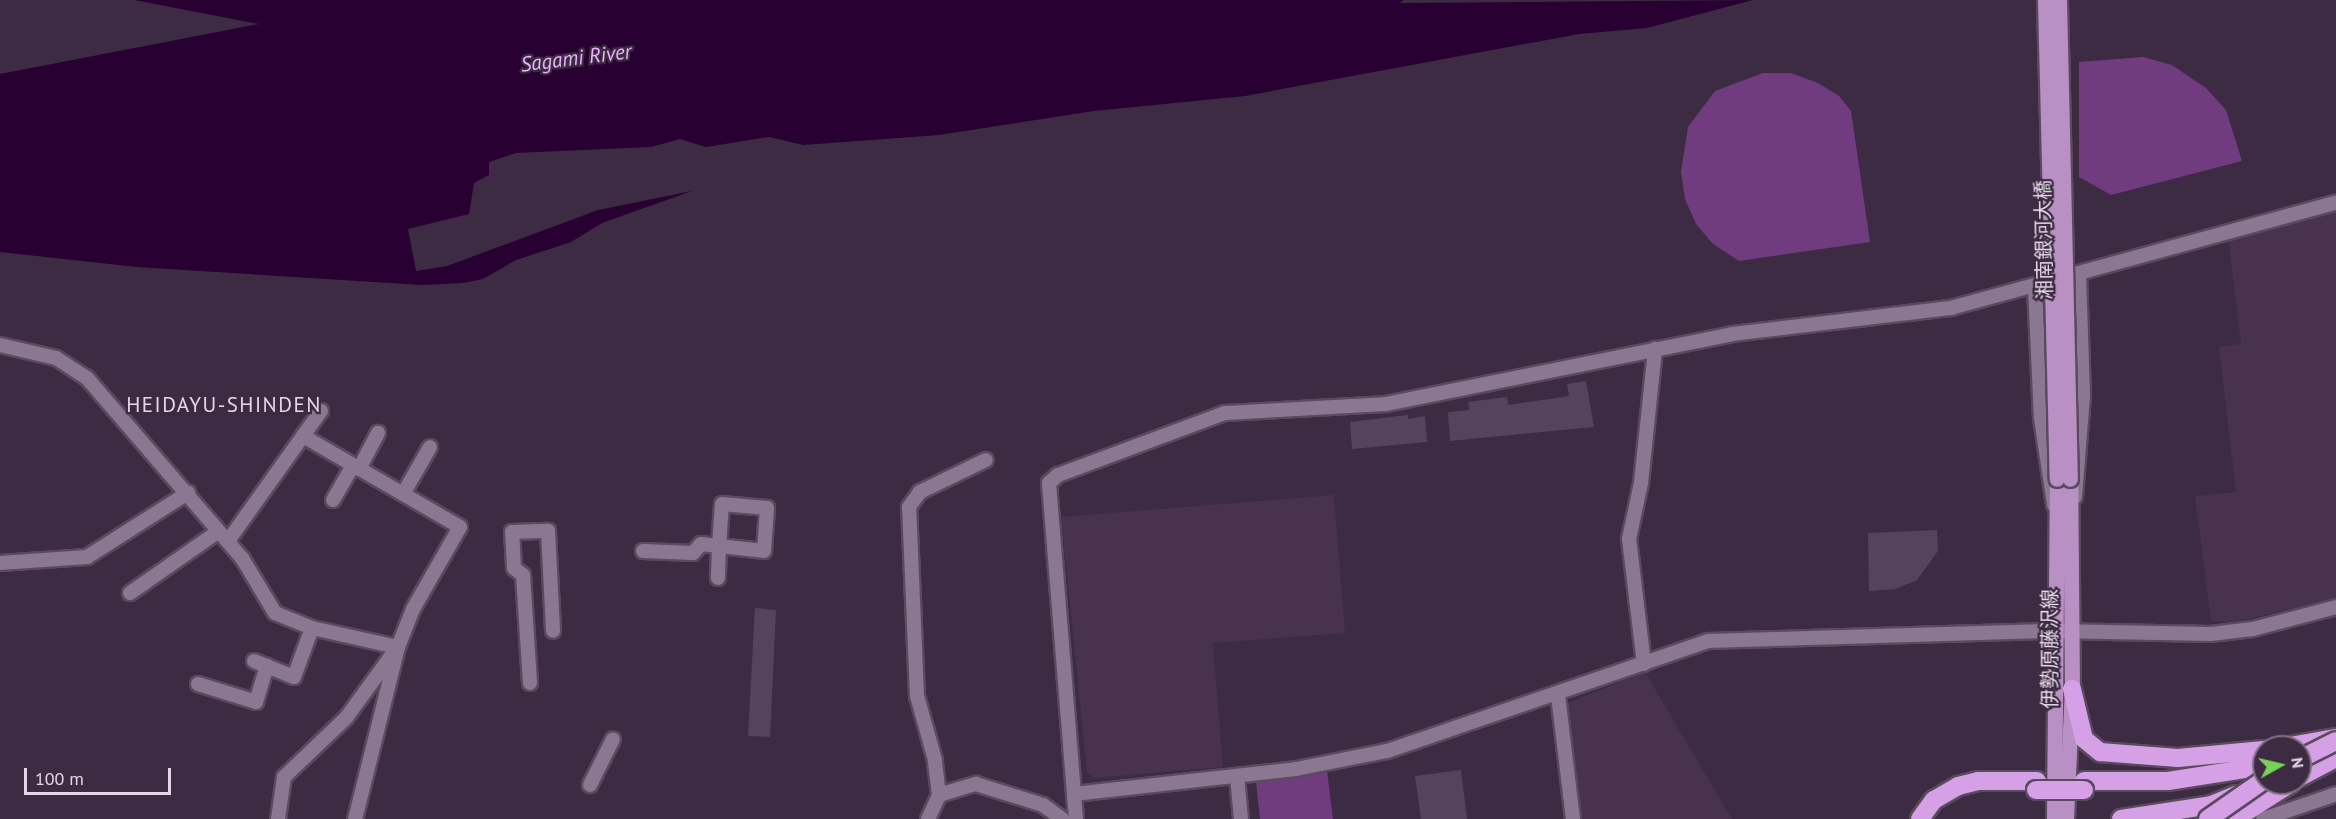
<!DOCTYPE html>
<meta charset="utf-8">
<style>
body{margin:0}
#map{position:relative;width:2336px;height:819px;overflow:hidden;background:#3c2b42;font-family:"PT Sans","Noto Sans JP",sans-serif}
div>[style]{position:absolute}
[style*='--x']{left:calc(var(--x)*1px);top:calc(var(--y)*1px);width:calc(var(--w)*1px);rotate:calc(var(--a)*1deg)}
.built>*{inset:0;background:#48324e}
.green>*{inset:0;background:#703c7f}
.water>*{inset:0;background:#280032}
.building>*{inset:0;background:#55435b}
.roads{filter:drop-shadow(2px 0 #594a5d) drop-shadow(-2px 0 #594a5d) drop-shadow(0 2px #594a5d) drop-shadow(0 -2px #594a5d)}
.minor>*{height:14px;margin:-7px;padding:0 7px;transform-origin:7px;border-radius:7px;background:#8c7792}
.major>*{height:15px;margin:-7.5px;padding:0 7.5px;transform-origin:7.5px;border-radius:7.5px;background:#b890c4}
.highway>*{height:18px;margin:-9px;padding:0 9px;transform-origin:9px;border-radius:9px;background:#d6a0e6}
.bridges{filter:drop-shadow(2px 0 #594a5d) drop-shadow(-2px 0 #594a5d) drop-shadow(0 2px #594a5d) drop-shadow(0 -2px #594a5d)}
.major-bridge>*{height:15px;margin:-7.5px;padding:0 7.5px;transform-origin:7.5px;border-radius:7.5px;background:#b890c4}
.highway-bridge>*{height:18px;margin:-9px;padding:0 9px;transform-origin:9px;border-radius:9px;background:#d6a0e6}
span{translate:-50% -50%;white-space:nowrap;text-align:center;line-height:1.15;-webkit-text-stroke:4.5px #3c2b42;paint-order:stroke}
.street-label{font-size:20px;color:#e3d8e7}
.water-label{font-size:21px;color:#edb1fe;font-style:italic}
.neighbourhood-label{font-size:21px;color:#e3d8e7;letter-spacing:1.5px}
.north{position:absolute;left:2252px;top:735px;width:60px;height:60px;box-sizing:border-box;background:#3c2b42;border:2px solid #7f7084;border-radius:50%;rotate:82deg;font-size:16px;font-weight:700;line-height:24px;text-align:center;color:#e3d8e7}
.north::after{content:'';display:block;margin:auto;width:21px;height:27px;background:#78d258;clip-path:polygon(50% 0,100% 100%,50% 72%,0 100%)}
.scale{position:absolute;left:24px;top:768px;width:147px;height:27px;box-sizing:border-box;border:3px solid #e3d8e7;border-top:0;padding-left:8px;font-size:18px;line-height:21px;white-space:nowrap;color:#e3d8e7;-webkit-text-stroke:4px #3c2b42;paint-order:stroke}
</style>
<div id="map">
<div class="built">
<i style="clip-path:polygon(2336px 207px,2336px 598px,2235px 622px,2211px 621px,2195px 496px,2236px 492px,2219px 347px,2241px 344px,2228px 236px)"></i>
<i style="clip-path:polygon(1334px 495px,1345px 633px,1213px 643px,1223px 767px,1094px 778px,1087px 772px,1061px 517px)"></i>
<i style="clip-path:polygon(1645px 672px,1732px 819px,1579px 819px,1565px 704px)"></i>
</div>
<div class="green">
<i style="clip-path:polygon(2143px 57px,2172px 65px,2206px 88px,2226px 110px,2242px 161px,2111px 195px,2079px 177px,2079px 62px)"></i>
<i style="clip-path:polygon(1763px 73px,1791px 73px,1818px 83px,1839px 96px,1851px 111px,1870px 242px,1739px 261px,1713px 244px,1696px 224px,1685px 199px,1681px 172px,1688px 127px,1715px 91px)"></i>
<i style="clip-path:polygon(1327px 771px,1333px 819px,1260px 819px,1256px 781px)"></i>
</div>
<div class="water">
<i style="clip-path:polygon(134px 0,1404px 0,1400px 3px,1753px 0,1647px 28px,1579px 34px,1245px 96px,1094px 111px,939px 135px,803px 145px,769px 137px,706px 147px,680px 139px,651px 147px,516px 153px,489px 162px,489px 175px,474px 183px,469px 214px,408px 229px,416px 271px,447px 266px,598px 210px,692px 191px,602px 223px,571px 242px,516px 260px,483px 279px,463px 283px,422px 285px,137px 267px,0 252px,0 74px,259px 24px)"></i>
</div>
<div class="building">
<i style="clip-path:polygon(1586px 381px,1594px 427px,1450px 441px,1448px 412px,1469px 410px,1468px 402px,1507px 397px,1508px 405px,1569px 396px,1567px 384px)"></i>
<i style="clip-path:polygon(1408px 415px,1408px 419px,1425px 416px,1427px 442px,1352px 449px,1350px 422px)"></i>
<i style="clip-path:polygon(1937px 530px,1938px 551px,1917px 580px,1896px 589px,1869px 591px,1868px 533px)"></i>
<i style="clip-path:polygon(755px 608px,776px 610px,770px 737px,748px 736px)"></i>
<i style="clip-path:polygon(1461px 770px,1467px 819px,1421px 819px,1415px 776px)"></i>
</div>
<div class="roads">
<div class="minor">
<i style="--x:2035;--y:287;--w:131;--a:87.4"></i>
<i style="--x:2041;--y:418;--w:88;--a:81.5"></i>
<i style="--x:0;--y:345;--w:57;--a:13.1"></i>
<i style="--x:56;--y:358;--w:37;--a:33"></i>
<i style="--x:87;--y:378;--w:238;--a:49.3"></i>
<i style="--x:242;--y:558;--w:64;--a:59"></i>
<i style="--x:275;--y:613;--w:40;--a:22"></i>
<i style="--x:312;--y:628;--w:88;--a:12.5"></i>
<i style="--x:321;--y:411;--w:31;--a:126"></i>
<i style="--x:303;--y:436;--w:181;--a:30.1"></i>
<i style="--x:460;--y:527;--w:95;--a:119.8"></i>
<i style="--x:413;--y:609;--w:41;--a:111.5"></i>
<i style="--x:398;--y:647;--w:177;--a:104"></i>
<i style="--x:359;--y:469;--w:41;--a:-62.2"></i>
<i style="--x:403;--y:494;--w:54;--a:-60.1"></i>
<i style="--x:2075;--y:497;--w:102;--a:-85.5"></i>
<i style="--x:2083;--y:395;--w:121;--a:-91.9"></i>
<i style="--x:333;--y:500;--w:39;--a:-60"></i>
<i style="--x:228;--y:541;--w:129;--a:-54.5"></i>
<i style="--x:643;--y:551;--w:50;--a:2.3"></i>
<i style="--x:693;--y:553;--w:12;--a:-48"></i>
<i style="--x:701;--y:544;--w:63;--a:6.3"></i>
<i style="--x:764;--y:551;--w:43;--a:-86"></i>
<i style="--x:767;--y:508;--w:45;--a:-174.9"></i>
<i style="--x:722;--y:504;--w:42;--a:94.1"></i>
<i style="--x:719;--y:546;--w:32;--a:92"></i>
<i style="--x:0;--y:563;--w:87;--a:-3.9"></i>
<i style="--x:87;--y:557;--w:120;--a:-32.4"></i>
<i style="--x:130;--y:593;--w:108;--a:-34.9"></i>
<i style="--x:254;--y:661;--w:43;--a:21.8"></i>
<i style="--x:294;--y:677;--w:52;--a:-69.8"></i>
<i style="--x:1644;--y:664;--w:126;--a:-96.8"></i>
<i style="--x:1629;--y:539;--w:57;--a:-77.9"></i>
<i style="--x:1641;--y:483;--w:135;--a:-84"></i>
<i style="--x:530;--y:683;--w:108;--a:-93.7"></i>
<i style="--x:523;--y:575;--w:11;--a:-142"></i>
<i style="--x:514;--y:568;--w:36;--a:-93"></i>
<i style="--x:512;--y:532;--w:36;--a:-2"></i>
<i style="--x:548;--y:531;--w:100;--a:87.1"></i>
<i style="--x:198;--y:684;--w:61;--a:17.2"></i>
<i style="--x:256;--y:702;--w:38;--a:-73"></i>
<i style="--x:1558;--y:695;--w:125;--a:83.1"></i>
<i style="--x:1237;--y:776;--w:43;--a:84.7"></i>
<i style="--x:590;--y:785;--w:51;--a:-63.4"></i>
<i style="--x:1074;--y:794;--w:223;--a:-6.4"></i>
<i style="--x:1296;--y:769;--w:93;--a:-11.2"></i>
<i style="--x:1387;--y:751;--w:339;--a:-18.9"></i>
<i style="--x:1708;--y:641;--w:347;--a:-1.7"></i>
<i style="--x:2055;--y:631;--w:156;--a:1.1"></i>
<i style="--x:2211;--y:634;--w:42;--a:-6.8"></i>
<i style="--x:2253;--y:629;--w:86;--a:-14.8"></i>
<i style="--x:939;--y:795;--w:35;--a:-97"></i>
<i style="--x:935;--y:760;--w:66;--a:-105.7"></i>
<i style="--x:917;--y:696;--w:189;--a:-92.4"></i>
<i style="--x:909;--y:507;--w:19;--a:-54"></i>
<i style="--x:920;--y:492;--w:73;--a:-25.9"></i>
<i style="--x:278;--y:819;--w:42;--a:-81.9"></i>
<i style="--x:284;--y:777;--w:86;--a:-43.6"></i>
<i style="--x:346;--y:718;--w:87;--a:-53.9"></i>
<i style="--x:928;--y:819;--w:26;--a:-65"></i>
<i style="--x:939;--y:795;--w:39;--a:-17"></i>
<i style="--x:976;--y:784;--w:70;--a:17.4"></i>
<i style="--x:1043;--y:805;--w:24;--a:36"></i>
<i style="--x:1076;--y:819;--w:337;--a:-94.6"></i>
<i style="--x:1049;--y:483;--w:12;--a:-42"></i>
<i style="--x:1058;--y:475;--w:178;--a:-20.4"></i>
<i style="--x:1225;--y:413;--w:161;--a:-3.2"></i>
<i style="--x:1386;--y:404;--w:353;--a:-11.4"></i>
<i style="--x:1732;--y:334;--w:221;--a:-6.8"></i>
<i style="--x:1951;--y:308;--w:399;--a:-15.3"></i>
<i style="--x:2263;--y:819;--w:77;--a:-18.9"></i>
</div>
<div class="major">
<i style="--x:2054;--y:819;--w:340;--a:-89.5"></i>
<i style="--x:2066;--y:819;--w:130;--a:-87.4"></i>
<i style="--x:2072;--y:689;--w:210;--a:-90.5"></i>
</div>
<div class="highway">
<i style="--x:2072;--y:689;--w:51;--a:76.5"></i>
<i style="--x:2084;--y:739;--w:21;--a:39"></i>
<i style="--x:2100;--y:752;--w:78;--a:4.4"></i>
<i style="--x:2178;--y:758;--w:86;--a:-5.3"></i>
<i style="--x:2284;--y:747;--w:53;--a:-9.8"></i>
<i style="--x:2300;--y:777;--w:41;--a:-27.8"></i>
<i style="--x:2084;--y:781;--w:84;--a:0"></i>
<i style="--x:2168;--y:781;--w:97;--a:-8.9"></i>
<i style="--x:1920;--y:819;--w:24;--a:-54"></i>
<i style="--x:1934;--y:800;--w:28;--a:-30"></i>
<i style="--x:1958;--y:786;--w:21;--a:-14"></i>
<i style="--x:1978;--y:781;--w:59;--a:0"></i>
<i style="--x:2121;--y:819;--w:91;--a:-8.8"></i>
<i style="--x:2211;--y:805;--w:27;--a:-22"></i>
<i style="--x:2235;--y:819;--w:67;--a:-32.7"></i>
</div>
</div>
<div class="bridges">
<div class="major-bridge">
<i style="--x:2045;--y:0;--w:479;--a:88.6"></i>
<i style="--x:2059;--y:0;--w:479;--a:88.7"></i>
</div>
<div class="highway-bridge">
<i style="--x:2300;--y:759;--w:40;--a:-26.6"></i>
<i style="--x:2036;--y:790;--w:48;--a:0"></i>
<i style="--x:2208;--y:819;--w:68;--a:-34.9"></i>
</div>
</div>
<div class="street-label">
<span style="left:2044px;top:240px;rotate:-91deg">湘南銀河大橋</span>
<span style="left:2050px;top:649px;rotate:-90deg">伊勢原藤沢線</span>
</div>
<div class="water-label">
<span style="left:576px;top:58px;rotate:-7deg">Sagami River</span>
</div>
<div class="neighbourhood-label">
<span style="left:224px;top:405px">HEIDAYU-SHINDEN</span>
</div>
<div class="north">N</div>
<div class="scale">100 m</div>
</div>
